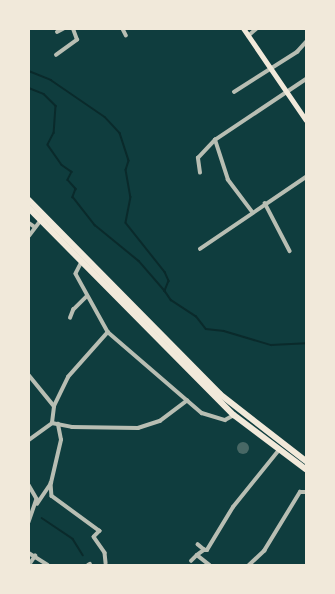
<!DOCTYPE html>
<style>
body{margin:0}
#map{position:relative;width:335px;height:594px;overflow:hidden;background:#0f3d3e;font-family:"PT Sans",sans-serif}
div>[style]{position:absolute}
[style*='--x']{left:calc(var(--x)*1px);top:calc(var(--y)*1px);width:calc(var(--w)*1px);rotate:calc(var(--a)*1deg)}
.stream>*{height:1.5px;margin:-0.75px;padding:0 0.75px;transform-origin:0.75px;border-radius:0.75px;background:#0a2a2b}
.building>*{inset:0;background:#486865}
.round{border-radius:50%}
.minor>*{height:3.5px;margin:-1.75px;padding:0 1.75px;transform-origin:1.75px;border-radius:1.75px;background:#b8beb3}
.secondary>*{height:4.5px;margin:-2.25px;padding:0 2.25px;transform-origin:2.25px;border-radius:2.25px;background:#f1e9da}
.primary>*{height:5.5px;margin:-2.75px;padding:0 2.75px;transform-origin:2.75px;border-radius:2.75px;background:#f1e9da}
span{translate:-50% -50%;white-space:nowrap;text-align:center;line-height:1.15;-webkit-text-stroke:3px #f1e9da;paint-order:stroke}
.frame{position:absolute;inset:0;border:30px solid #f1e9da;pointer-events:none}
</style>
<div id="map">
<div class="stream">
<i style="--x:29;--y:71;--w:24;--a:22"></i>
<i style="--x:51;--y:80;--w:65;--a:34.4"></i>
<i style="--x:105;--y:117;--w:22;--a:47"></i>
<i style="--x:120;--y:133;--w:29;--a:72"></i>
<i style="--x:129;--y:161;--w:9;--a:108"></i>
<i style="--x:126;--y:170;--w:27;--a:80"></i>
<i style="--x:131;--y:197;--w:26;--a:101"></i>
<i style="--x:126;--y:223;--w:63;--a:51.5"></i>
<i style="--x:165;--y:272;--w:10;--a:66"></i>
<i style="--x:169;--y:281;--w:11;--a:112"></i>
<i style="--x:165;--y:291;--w:11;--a:56"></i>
<i style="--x:171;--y:300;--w:30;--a:33"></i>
<i style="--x:196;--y:316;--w:16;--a:52"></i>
<i style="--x:206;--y:329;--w:18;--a:6"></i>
<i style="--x:224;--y:331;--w:49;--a:16.6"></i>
<i style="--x:271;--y:345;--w:35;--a:-3"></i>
<i style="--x:29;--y:88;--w:16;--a:22"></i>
<i style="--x:44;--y:94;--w:17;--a:45"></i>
<i style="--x:56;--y:106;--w:27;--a:94"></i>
<i style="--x:54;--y:133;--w:13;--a:117"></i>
<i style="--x:48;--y:145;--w:24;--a:55"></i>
<i style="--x:62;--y:165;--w:12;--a:35"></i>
<i style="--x:72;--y:172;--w:9;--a:117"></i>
<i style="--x:68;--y:180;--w:12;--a:48"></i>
<i style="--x:76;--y:189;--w:9;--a:111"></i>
<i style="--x:73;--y:197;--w:36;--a:52"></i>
<i style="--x:95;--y:225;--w:57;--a:39.3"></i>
<i style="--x:139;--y:261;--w:40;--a:49"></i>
<i style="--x:42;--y:518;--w:37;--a:34"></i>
<i style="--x:73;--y:539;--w:19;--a:58"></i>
</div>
<div class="building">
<i class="round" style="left:237px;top:442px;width:12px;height:12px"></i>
</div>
<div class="minor">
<i style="--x:123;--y:29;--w:7;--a:63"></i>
<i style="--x:57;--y:32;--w:7;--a:-27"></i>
<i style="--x:248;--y:36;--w:11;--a:-41"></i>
<i style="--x:56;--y:55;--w:26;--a:-36"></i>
<i style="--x:77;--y:40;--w:12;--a:-110"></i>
<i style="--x:234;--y:92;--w:75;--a:-32.4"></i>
<i style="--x:297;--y:52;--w:13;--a:-48"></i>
<i style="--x:200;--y:173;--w:15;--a:-98"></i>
<i style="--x:198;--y:158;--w:25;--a:-47"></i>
<i style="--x:265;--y:203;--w:54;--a:62.5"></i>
<i style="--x:252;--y:212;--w:40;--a:-127"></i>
<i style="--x:228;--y:180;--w:42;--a:-108"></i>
<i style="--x:215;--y:140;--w:110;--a:-33.8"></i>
<i style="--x:29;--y:223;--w:7;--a:34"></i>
<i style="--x:29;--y:236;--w:20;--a:-53"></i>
<i style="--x:200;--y:249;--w:128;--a:-34.2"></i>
<i style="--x:82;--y:262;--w:13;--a:117"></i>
<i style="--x:76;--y:274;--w:66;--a:61.1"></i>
<i style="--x:108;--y:332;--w:124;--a:40.8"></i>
<i style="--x:202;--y:413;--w:24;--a:17"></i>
<i style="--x:225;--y:420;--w:10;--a:-29"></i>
<i style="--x:70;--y:318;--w:9;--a:-69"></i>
<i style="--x:73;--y:310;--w:18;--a:-45"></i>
<i style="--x:29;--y:375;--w:40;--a:51"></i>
<i style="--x:52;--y:423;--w:20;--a:11"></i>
<i style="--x:72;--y:427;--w:66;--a:0.9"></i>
<i style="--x:138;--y:428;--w:23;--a:-18"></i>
<i style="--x:160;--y:421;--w:34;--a:-37"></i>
<i style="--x:29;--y:440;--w:29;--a:-36"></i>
<i style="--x:52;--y:423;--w:17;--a:-83"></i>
<i style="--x:54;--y:406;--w:32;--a:-64"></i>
<i style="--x:68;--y:377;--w:60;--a:-48.4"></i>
<i style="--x:51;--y:483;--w:13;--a:86"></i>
<i style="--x:52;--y:496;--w:59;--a:36.1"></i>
<i style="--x:100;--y:531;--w:8;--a:135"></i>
<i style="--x:94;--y:537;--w:19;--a:55"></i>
<i style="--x:105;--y:553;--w:10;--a:84"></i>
<i style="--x:29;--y:485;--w:16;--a:60"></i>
<i style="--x:37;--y:499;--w:24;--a:109"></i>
<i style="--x:37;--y:504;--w:25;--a:-56"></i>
<i style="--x:51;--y:483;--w:44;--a:-76.9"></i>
<i style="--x:61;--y:440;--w:16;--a:-101"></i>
<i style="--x:204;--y:550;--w:3;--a:0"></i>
<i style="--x:207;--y:550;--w:50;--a:-58.8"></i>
<i style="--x:233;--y:507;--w:73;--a:-51.1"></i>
<i style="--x:29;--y:553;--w:22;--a:32"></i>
<i style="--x:197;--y:555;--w:9;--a:-36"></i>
<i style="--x:204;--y:550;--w:8;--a:-140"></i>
<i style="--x:191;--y:561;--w:8;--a:-45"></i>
<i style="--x:197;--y:555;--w:16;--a:38"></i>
<i style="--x:29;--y:565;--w:11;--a:-56"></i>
<i style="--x:88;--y:565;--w:2;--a:-27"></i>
<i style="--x:249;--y:565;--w:21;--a:-43"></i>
<i style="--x:264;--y:551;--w:69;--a:-58.6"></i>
<i style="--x:300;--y:492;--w:6;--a:0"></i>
</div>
<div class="secondary">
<i style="--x:244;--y:29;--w:110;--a:55.7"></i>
</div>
<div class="primary">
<i style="--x:29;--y:200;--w:272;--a:45.4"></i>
<i style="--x:220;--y:394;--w:109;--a:37.9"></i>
<i style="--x:29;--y:208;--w:291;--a:45.3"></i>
<i style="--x:234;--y:415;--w:90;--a:36.9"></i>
</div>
<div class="frame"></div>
</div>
